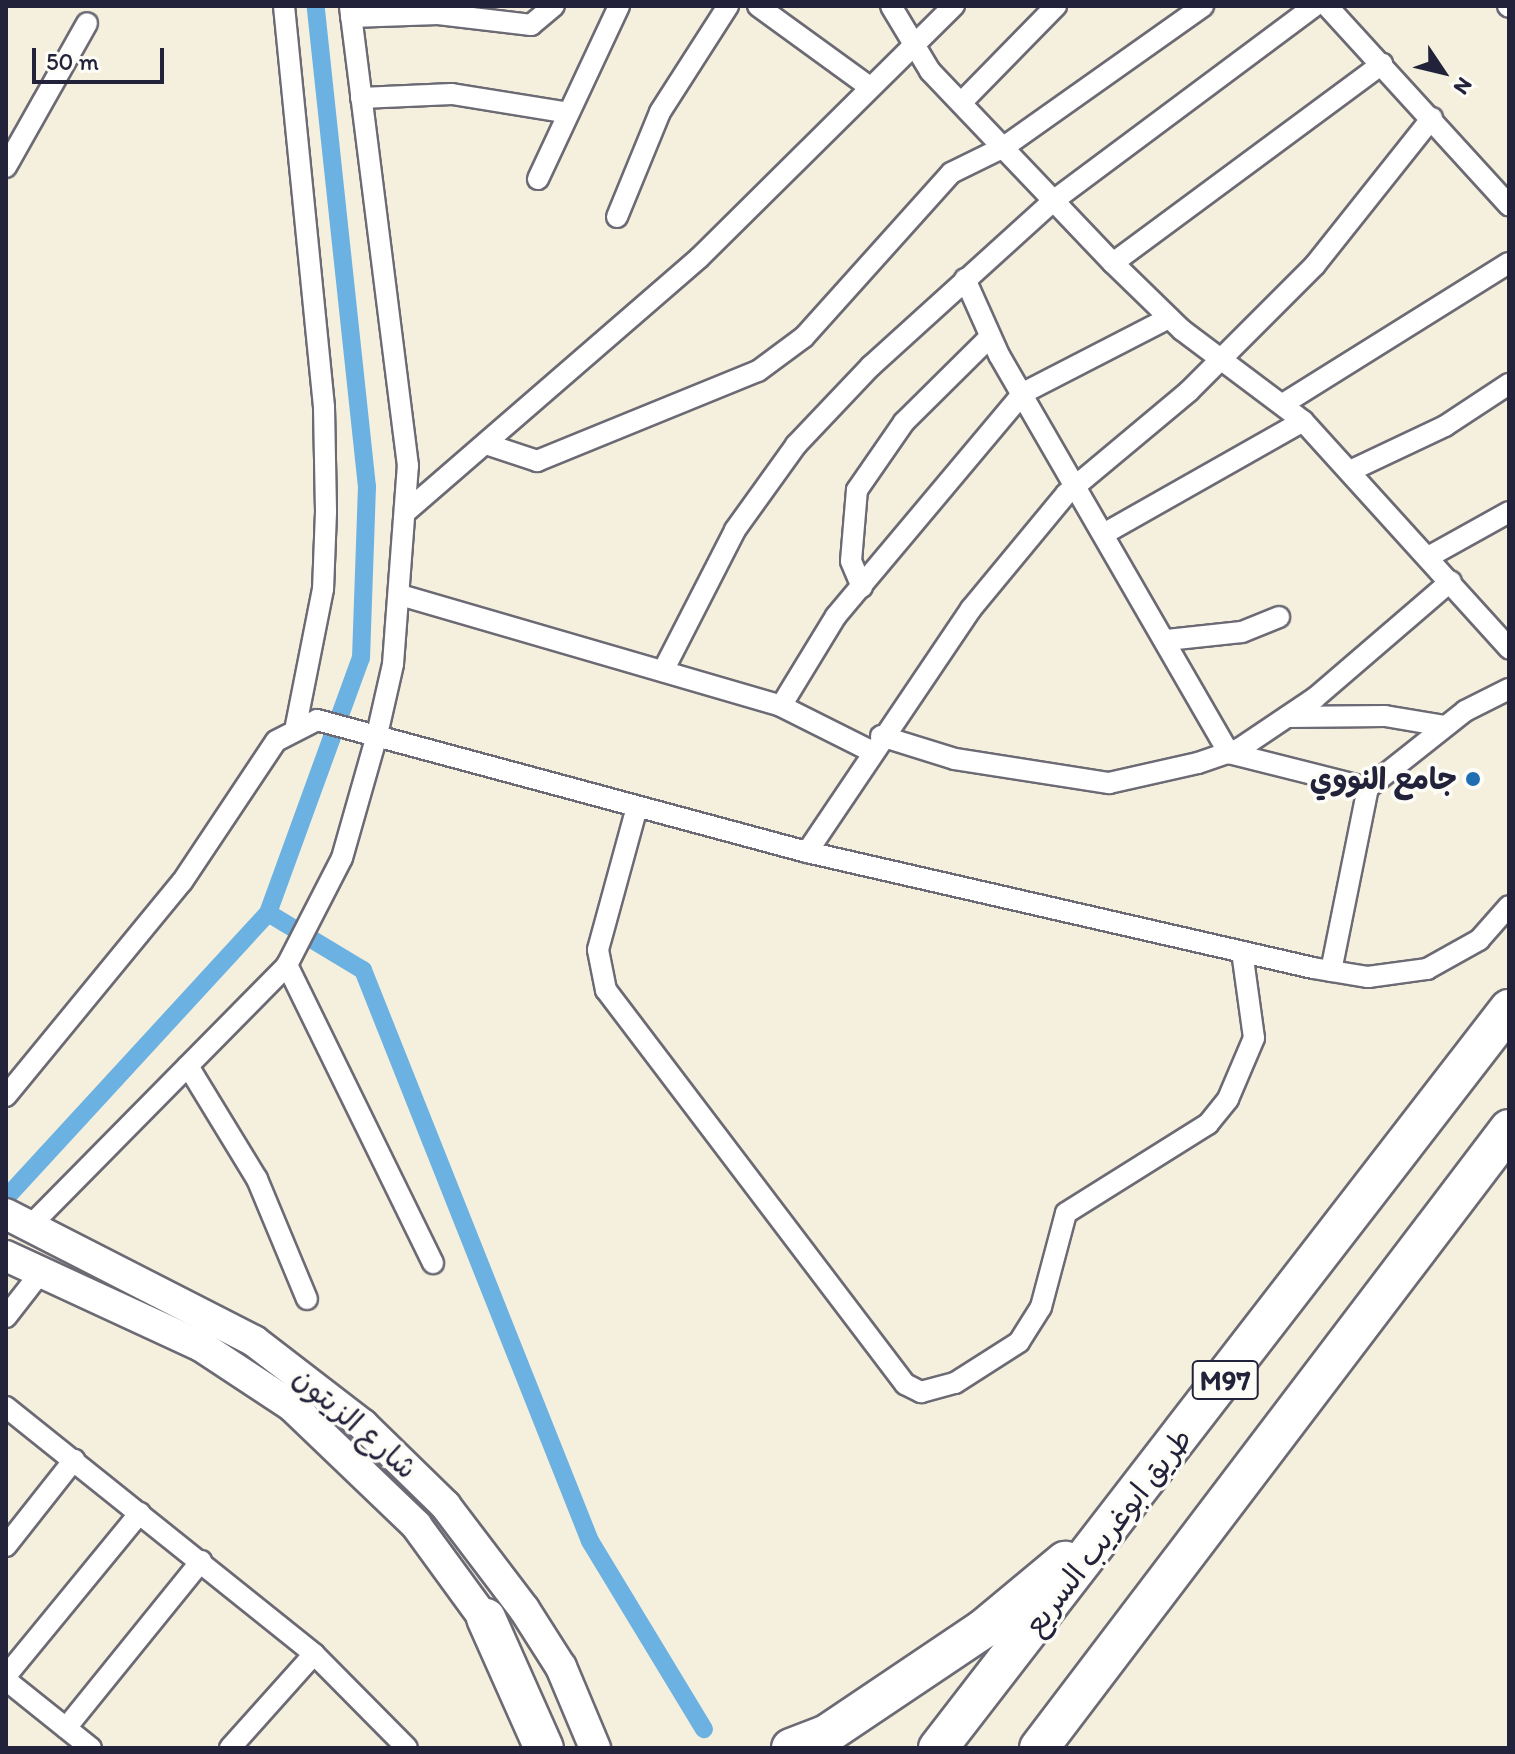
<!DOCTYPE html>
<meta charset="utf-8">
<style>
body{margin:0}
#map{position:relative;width:1515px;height:1754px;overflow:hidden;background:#f5efdd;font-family:Itim,"Playpen Sans Arabic",sans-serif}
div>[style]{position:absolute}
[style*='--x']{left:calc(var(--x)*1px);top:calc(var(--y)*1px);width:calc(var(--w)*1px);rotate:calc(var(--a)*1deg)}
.canal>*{height:18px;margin:-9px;padding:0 9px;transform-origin:9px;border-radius:9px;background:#6bb1e2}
.roads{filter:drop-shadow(2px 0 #6c6a74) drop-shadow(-2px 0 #6c6a74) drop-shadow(0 2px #6c6a74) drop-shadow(0 -2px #6c6a74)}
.street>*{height:20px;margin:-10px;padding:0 10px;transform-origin:10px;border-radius:10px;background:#fff}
.secondary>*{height:30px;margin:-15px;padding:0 15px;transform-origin:15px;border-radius:15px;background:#fff}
.highway>*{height:38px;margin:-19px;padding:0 19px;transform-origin:19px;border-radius:19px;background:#fff}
.dots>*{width:22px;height:22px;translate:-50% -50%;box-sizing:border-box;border:4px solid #fdfcf7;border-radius:50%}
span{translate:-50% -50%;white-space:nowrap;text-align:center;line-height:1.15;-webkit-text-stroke:7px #fdfcf7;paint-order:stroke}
.shield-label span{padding:2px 6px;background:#fdfcf7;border:2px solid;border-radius:6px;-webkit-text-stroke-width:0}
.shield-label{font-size:28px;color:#22223b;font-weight:700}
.poi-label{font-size:30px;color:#22223b;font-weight:700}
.right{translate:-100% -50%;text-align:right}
.street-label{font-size:30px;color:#22223b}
.frame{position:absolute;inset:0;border:8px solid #22223b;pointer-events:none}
.north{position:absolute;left:1403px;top:32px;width:80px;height:80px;-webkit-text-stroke:6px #fdfcf7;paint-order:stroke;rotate:125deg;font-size:22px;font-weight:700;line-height:32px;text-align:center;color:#22223b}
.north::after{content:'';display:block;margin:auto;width:28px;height:36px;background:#22223b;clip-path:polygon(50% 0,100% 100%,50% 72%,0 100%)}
.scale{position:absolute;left:32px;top:48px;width:132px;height:36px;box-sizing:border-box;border:4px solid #22223b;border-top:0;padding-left:10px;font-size:24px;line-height:28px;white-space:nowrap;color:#22223b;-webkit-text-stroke:6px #fdfcf7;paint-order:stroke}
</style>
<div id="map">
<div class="canal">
<i style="--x:268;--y:913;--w:111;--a:31"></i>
<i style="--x:363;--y:970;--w:614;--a:68.32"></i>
<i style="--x:590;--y:1541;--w:220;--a:58.8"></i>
<i style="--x:6;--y:1198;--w:387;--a:-47.4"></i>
<i style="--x:268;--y:913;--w:271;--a:-70"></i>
<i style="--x:361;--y:658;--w:171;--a:-88"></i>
<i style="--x:367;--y:487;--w:484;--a:-96.1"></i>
</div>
<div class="roads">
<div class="street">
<i style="--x:284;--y:6;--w:403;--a:84.3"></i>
<i style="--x:324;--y:407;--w:105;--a:88.9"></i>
<i style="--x:326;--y:512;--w:77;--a:92.2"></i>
<i style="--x:323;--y:589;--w:139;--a:101.2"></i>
<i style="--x:758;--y:6;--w:136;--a:36"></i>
<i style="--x:891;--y:6;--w:76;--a:59"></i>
<i style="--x:930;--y:71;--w:265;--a:46.4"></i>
<i style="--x:1113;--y:263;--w:96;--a:44.2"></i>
<i style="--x:1182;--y:330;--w:151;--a:36.9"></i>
<i style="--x:1303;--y:421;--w:307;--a:47.8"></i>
<i style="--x:1327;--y:6;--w:270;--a:47.6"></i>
<i style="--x:1508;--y:6;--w:1;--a:45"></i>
<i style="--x:351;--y:17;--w:87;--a:-2"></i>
<i style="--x:438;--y:14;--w:94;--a:6.7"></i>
<i style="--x:531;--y:25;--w:30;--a:-40"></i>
<i style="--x:361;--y:98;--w:91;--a:-2.5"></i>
<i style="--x:452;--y:94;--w:112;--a:9.2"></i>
<i style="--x:961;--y:103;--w:136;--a:-45.6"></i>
<i style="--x:6;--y:167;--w:165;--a:-60.6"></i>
<i style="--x:538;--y:179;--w:191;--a:-64.9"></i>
<i style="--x:617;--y:217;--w:113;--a:-67.7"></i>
<i style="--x:660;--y:112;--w:126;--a:-57.3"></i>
<i style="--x:1113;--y:263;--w:335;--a:-36.5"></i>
<i style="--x:965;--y:279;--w:83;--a:65.9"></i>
<i style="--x:999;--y:355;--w:460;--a:60"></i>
<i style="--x:1229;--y:753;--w:143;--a:14.1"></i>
<i style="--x:1368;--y:788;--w:124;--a:-38.4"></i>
<i style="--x:1465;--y:711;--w:49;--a:-26.6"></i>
<i style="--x:1283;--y:404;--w:266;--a:-32"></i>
<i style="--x:489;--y:445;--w:51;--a:18.4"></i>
<i style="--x:537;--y:461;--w:239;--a:-22.2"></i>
<i style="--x:758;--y:371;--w:57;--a:-36.5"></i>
<i style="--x:804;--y:337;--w:220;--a:-48.1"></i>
<i style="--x:951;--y:173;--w:59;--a:-26.1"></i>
<i style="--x:1004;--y:147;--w:244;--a:-35.3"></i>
<i style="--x:1352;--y:470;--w:103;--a:-25.3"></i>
<i style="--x:1445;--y:426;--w:77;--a:-33.3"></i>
<i style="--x:407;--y:511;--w:386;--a:-40.9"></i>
<i style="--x:699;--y:258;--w:359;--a:-44.7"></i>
<i style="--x:1107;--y:532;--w:225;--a:-29.5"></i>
<i style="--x:1430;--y:556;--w:90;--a:-29.1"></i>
<i style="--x:862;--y:587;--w:28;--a:-113"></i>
<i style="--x:851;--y:561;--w:71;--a:-85.2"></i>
<i style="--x:857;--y:490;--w:83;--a:-55.3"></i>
<i style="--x:904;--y:422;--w:121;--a:-44.7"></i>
<i style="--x:400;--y:595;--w:397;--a:16.2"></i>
<i style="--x:781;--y:706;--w:101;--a:26.6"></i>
<i style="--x:1167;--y:640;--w:75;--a:-6.1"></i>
<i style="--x:1242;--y:632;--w:40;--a:-22"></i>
<i style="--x:663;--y:671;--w:158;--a:-62.9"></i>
<i style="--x:735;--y:530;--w:105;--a:-54.3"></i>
<i style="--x:796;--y:445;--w:109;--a:-46.5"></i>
<i style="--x:871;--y:366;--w:246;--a:-42.2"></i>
<i style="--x:1053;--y:201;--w:327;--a:-36.7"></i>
<i style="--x:781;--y:706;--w:105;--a:-58.6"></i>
<i style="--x:836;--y:616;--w:291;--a:-50"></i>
<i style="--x:1023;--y:393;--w:164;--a:-27.2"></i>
<i style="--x:1287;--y:717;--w:98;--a:-0.6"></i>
<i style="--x:1385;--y:716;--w:61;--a:9.5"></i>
<i style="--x:881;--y:736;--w:77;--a:17.3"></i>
<i style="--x:955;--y:759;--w:156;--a:8.9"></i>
<i style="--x:1109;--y:783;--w:91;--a:-12.7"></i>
<i style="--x:1198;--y:763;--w:43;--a:-18.9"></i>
<i style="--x:1239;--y:749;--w:92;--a:-33.9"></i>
<i style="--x:1315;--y:698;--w:179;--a:-40.7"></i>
<i style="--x:637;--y:807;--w:148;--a:105.3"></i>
<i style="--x:598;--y:950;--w:41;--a:78.7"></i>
<i style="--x:606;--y:990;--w:495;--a:52.8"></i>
<i style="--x:905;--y:1384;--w:18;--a:27"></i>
<i style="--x:921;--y:1392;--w:35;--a:-15"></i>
<i style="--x:955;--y:1383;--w:76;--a:-32.6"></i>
<i style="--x:1019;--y:1342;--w:41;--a:-57.8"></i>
<i style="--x:1041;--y:1307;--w:97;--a:-75.1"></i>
<i style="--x:1066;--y:1213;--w:168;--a:-32.1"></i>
<i style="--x:1208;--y:1124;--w:32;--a:-51"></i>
<i style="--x:1228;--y:1099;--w:66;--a:-66.9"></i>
<i style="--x:1254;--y:1038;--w:87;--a:-97.9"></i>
<i style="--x:807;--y:852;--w:293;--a:-56"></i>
<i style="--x:971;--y:609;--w:149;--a:-50.4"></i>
<i style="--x:1066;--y:494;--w:160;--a:-39.9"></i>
<i style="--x:1189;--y:391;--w:178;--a:-45"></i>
<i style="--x:1315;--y:265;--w:188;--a:-51.5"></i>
<i style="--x:287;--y:965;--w:332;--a:63.9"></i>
<i style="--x:1331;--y:971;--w:187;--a:-78.6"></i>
<i style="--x:188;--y:1066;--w:132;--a:58.6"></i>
<i style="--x:257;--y:1179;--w:130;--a:67.4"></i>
<i style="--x:6;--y:1096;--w:277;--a:-50.6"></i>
<i style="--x:182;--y:882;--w:169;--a:-56.3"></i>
<i style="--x:276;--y:741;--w:46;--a:-27.1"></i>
<i style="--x:317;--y:720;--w:507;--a:15.08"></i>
<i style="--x:807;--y:852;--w:519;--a:12.91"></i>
<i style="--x:1313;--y:968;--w:56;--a:9.3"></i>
<i style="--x:1368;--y:977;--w:60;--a:-7.7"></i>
<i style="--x:1427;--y:969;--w:60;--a:-29.1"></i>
<i style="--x:1479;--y:940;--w:45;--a:-48.6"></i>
<i style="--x:30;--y:1226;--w:366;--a:-45.4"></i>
<i style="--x:287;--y:965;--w:120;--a:-62.8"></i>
<i style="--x:342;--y:858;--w:124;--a:-74.1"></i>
<i style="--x:376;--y:739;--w:77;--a:-77.2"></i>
<i style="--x:393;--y:664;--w:199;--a:-85.7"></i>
<i style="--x:408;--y:466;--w:464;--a:-97.2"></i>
<i style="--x:6;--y:1317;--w:57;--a:-52.1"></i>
<i style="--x:6;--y:1407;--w:395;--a:38.7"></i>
<i style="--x:314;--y:1654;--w:132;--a:45.3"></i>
<i style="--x:6;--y:1546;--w:110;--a:-51.7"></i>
<i style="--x:6;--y:1676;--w:211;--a:-50.6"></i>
<i style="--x:6;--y:1680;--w:109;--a:38.7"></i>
<i style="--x:66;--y:1728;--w:215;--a:-51"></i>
<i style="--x:230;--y:1748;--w:126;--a:-48.2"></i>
</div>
<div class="secondary">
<i style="--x:6;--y:1214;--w:279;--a:27.1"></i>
<i style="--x:254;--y:1341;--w:138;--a:37.6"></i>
<i style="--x:363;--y:1425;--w:115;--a:44.3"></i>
<i style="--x:445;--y:1505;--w:131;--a:52.8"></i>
<i style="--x:524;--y:1609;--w:69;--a:57.5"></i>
<i style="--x:561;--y:1667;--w:88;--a:67.2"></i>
<i style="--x:6;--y:1256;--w:215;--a:24.8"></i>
<i style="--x:201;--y:1346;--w:109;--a:33.4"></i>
<i style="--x:292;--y:1406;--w:172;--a:43.8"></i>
<i style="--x:416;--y:1525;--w:137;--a:53.9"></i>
</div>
<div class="highway">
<i style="--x:486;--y:1618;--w:142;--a:66"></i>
<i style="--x:791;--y:1748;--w:39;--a:-21"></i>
<i style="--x:827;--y:1734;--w:188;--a:-33.9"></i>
<i style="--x:983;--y:1629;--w:107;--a:-39.7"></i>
<i style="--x:938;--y:1748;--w:934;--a:-52.31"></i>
<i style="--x:1039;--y:1748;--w:777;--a:-52.79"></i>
</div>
</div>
<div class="dots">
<i style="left:1473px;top:779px;background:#1f6fb2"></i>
</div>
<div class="shield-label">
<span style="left:1225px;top:1380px">M97</span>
</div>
<div class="poi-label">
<span class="right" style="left:1457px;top:779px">جامع النووي</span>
</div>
<div class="street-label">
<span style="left:355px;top:1423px;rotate:41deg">شارع الزيتون</span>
<span style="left:1108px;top:1532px;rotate:-52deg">طريق ابوغريب السريع</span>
</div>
<div class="frame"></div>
<div class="north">N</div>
<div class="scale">50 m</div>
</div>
